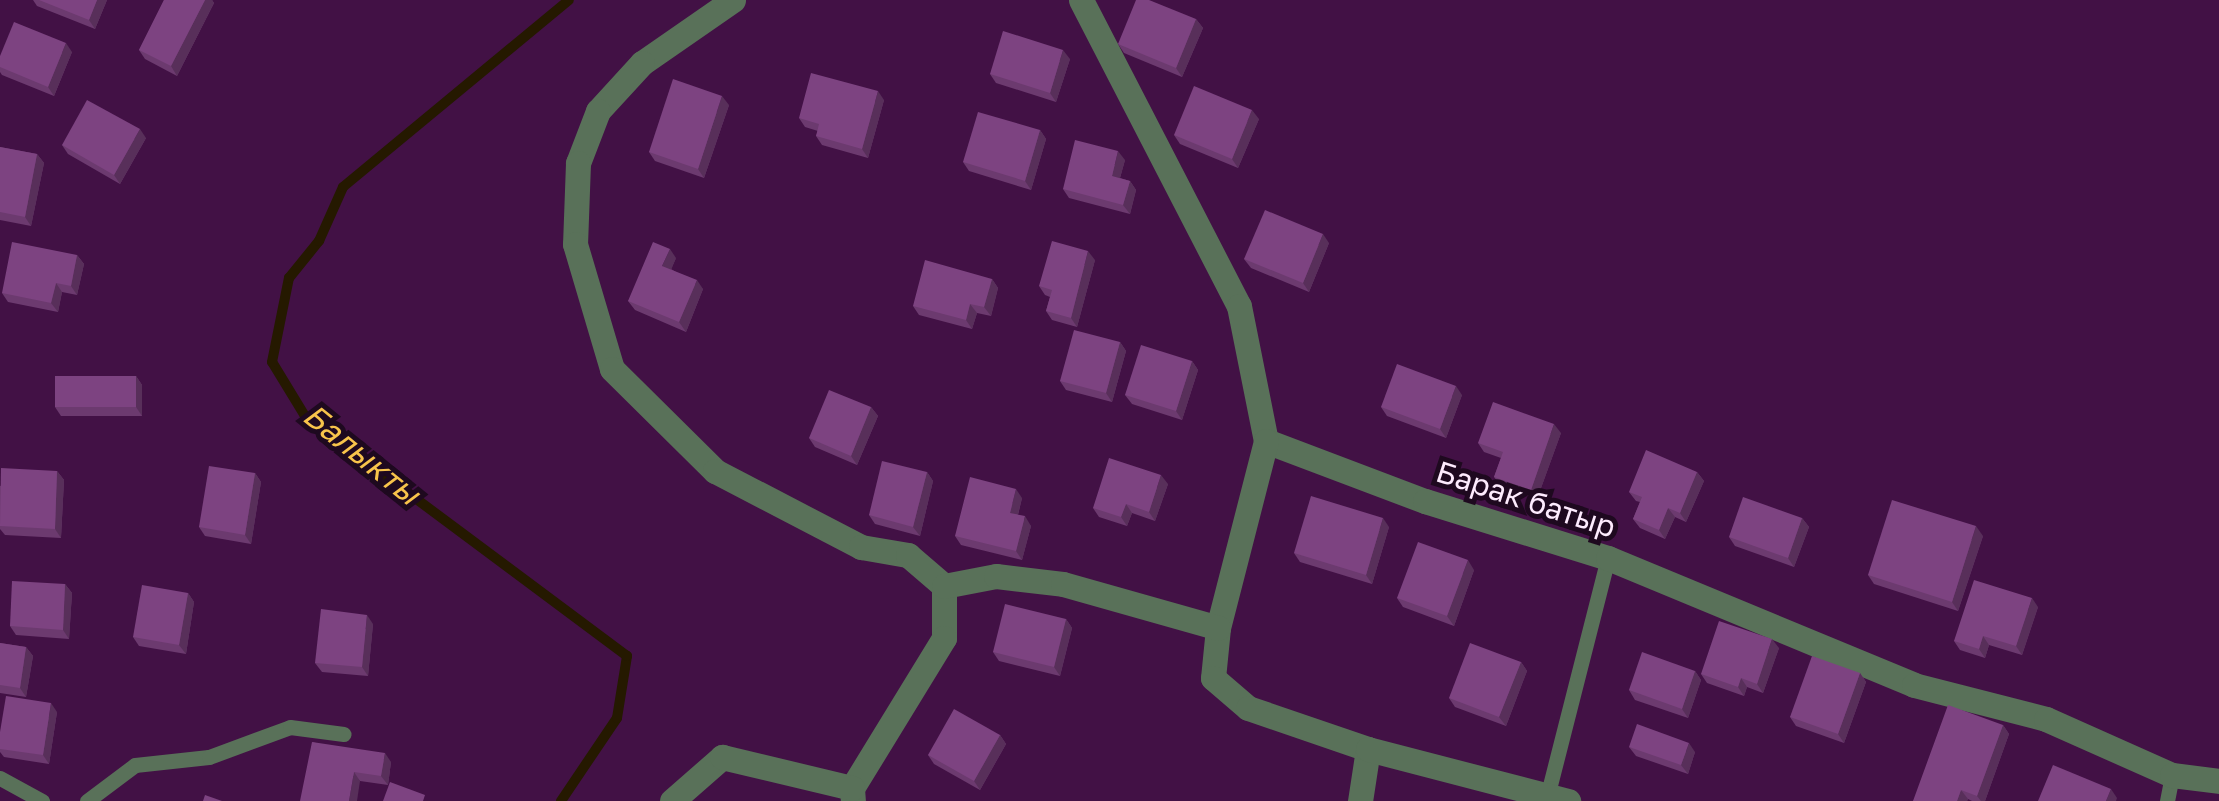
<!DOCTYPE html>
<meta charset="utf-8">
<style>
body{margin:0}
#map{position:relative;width:2219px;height:801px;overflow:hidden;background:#421145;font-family:"Golos Text",sans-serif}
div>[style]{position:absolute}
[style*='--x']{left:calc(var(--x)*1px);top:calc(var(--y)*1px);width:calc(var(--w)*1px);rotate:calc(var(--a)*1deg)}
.stream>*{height:10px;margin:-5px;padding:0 5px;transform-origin:5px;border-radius:5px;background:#251900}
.service>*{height:15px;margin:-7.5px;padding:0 7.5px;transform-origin:7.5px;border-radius:7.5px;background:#597159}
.minor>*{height:25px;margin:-12.5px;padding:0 12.5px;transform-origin:12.5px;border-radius:12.5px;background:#597159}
.wall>*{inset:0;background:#6c3a6f}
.shaded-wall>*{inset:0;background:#582f5a}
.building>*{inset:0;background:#7d4381}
span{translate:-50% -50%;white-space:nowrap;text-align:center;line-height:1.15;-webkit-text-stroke:10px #1e091f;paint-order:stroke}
.street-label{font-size:30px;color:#fdebfd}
.water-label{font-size:32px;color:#f8c44b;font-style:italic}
</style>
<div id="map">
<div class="stream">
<i style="--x:561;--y:801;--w:100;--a:-56"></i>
<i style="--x:617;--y:718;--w:63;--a:-80.8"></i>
<i style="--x:627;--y:656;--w:402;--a:-143.3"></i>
<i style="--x:305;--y:416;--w:63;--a:-121.4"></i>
<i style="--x:272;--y:362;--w:86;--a:-78.6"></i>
<i style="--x:289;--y:278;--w:48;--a:-51"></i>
<i style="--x:319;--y:241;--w:59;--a:-66"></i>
<i style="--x:343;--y:187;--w:293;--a:-39.6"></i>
</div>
<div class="service">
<i style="--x:0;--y:778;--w:48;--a:28.7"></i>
<i style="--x:1547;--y:797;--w:247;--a:-75.7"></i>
<i style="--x:87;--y:801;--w:60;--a:-36.9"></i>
<i style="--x:135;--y:765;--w:74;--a:-6.2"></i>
<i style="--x:209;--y:757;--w:86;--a:-20.3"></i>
<i style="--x:290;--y:727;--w:54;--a:7.4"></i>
<i style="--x:2167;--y:801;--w:26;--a:-79"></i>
</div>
<div class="minor">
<i style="--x:733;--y:0;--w:111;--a:145.3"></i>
<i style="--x:642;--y:63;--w:65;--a:132.5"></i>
<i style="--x:598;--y:111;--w:56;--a:111"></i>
<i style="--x:578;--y:163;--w:81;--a:92.1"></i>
<i style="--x:575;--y:244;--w:130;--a:73.5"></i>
<i style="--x:612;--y:369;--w:145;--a:44.7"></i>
<i style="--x:715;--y:471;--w:165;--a:27.5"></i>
<i style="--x:861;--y:547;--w:48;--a:9.7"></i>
<i style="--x:908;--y:555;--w:48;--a:40.7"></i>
<i style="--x:944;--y:586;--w:52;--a:90"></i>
<i style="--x:944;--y:638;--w:176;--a:121.5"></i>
<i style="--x:852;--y:788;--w:13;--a:86"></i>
<i style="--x:1081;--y:0;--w:344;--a:62.7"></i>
<i style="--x:1239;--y:306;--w:138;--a:78.7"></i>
<i style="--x:1266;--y:441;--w:170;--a:20.7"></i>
<i style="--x:1425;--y:501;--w:192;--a:17.3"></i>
<i style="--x:1608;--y:558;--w:331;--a:22.5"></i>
<i style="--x:1914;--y:685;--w:136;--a:14.4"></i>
<i style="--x:2046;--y:719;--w:138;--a:24"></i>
<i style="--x:2172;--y:775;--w:47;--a:7.3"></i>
<i style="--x:1266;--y:441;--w:193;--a:104.4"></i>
<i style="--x:1218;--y:628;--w:50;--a:95.7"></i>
<i style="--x:1213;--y:678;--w:46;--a:40.6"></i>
<i style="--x:1248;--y:708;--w:127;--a:18.9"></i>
<i style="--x:1368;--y:749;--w:53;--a:98.7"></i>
<i style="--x:944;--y:586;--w:53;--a:-10.9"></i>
<i style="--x:996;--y:576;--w:67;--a:6.8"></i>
<i style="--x:1063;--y:584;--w:161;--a:15.8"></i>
<i style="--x:1368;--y:749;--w:207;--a:14.6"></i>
<i style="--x:672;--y:801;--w:67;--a:-41.3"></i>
<i style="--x:722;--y:757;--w:134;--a:13.4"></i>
</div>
<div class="wall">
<i style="clip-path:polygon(33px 0,107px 0,95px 29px,37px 6px)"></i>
<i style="clip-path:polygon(164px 0,212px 0,214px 3px,177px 76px,145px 59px,139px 50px)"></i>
<i style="clip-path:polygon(1196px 19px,1203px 28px,1182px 77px,1124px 53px,1118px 44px)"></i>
<i style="clip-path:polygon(72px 52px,54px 96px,2px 75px,0 72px,0 56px)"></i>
<i style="clip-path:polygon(1070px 59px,1056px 102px,996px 83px,990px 74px)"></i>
<i style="clip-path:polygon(884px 100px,868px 158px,822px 145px,816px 136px,818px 131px,805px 127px,799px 118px)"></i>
<i style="clip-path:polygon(729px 105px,704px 178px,655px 161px,649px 152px)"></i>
<i style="clip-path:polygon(1259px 119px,1238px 168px,1180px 144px,1174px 135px)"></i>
<i style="clip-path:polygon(1040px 130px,1046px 139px,1031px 190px,969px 171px,963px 162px)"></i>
<i style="clip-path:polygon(146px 138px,120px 184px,68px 154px,62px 145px)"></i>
<i style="clip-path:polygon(0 147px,37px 154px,44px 163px,31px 226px,0 220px)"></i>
<i style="clip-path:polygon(1125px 160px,1120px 178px,1130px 181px,1136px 190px,1130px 214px,1069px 198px,1063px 189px)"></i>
<i style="clip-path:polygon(1329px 243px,1309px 292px,1251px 268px,1244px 259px)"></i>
<i style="clip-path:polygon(77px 255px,84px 264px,77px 295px,62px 292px,58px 312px,8px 302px,2px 293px)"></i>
<i style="clip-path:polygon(676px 258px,671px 269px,703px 289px,686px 332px,635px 310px,628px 301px)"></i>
<i style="clip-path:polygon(1095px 260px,1077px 327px,1052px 320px,1046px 311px,1050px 297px,1045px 295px,1039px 286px)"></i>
<i style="clip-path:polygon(992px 279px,998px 288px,991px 316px,977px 313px,972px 329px,919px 315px,913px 306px)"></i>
<i style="clip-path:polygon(1120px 342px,1126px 351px,1112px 402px,1066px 390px,1060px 381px)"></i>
<i style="clip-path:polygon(1192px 361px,1198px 370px,1182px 420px,1132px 404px,1125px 395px)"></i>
<i style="clip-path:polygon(136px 376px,142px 385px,142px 416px,61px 416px,55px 407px)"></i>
<i style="clip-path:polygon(1462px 395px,1446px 438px,1387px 416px,1381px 407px)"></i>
<i style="clip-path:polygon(871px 407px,878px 416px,857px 465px,815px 447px,809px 438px)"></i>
<i style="clip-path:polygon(1561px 433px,1537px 499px,1501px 486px,1494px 477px,1501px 458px,1484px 452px,1478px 443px)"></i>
<i style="clip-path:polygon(57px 471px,64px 480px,61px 538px,5px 535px,0 529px,0 486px)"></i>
<i style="clip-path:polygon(927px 472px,933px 481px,920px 536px,875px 524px,869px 515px)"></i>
<i style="clip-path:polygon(1697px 472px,1704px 481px,1686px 522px,1675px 517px,1665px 539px,1640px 528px,1633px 519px,1640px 502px,1636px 501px,1629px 492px)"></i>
<i style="clip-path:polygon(255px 473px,261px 482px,251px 544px,205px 536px,199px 527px)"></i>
<i style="clip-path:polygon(1168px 484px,1155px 521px,1132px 513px,1127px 526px,1099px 517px,1093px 508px)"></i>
<i style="clip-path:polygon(1022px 498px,1018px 515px,1031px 526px,1022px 560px,961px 545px,955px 536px)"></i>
<i style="clip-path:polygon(1802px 518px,1809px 527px,1794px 567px,1735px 546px,1729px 537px)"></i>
<i style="clip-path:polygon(1389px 527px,1372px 584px,1300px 562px,1294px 553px)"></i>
<i style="clip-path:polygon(1983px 536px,1958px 611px,1874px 584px,1868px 575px)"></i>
<i style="clip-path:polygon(1474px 570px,1454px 626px,1403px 607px,1397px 598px)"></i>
<i style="clip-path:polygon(65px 584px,72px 593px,69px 639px,16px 635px,10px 626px)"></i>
<i style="clip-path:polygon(188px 593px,194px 602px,186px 654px,139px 646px,133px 637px)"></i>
<i style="clip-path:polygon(2038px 607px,2022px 655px,1989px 645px,1985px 658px,1960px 650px,1954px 641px)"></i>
<i style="clip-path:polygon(1066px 619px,1072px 628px,1060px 676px,999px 661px,993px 652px)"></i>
<i style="clip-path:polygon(373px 624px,368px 676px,322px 672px,315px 663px)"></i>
<i style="clip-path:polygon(0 643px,26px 647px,33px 656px,26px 697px,0 693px)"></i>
<i style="clip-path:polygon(1779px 648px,1763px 693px,1747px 687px,1744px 696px,1707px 683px,1701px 674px)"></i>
<i style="clip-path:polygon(1521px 662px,1527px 671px,1506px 726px,1455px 707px,1449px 698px)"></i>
<i style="clip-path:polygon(1695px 671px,1701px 680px,1688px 718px,1635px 700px,1629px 690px)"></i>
<i style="clip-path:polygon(1860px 673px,1866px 682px,1844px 743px,1796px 726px,1790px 717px)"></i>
<i style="clip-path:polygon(57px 712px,49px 764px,4px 757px,0 752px,0 749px)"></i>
<i style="clip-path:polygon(2003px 725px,2009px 734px,1985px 801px,1972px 801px,1968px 799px,1967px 801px,1913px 801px)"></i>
<i style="clip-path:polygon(1000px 735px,1006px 744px,980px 790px,934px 764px,928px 755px)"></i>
<i style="clip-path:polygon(312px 742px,391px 762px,388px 785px,360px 781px)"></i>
<i style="clip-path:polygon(1629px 747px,1695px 752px,1688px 774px,1636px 756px)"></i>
</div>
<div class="shaded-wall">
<i style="clip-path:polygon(97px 0,107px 0,95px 29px,89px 20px)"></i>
<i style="clip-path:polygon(205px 0,212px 0,214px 3px,177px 76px,171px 66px)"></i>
<i style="clip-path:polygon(1196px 19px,1203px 28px,1182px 77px,1176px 68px)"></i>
<i style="clip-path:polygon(66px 43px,72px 52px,54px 96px,48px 87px)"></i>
<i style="clip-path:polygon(1063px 50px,1070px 59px,1056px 102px,1050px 93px)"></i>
<i style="clip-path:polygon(878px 91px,884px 100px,868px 158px,862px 149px)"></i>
<i style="clip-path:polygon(722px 96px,729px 105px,704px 178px,698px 169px)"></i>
<i style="clip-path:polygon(1252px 110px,1259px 119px,1238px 168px,1232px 159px)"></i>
<i style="clip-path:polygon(140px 129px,146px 138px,120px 184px,114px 175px)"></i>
<i style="clip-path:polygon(1040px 130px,1046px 139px,1031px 190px,1025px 181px)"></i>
<i style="clip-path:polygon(1118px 151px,1125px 160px,1118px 185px,1112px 176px)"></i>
<i style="clip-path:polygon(37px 154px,44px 163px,31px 226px,25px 217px)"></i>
<i style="clip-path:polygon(1130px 181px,1136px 190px,1130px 214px,1123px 205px)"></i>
<i style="clip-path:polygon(1323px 234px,1329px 243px,1309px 292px,1303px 283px)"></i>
<i style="clip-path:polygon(670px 249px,676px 258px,669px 275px,662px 266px)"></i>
<i style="clip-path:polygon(1088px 251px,1095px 260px,1077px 327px,1071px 318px)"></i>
<i style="clip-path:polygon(77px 255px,84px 264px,77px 295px,71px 286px)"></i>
<i style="clip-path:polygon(992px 279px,998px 288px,991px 316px,984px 307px)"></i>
<i style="clip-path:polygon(697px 280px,703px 289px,686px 332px,679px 322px)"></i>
<i style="clip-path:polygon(56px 283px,62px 292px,58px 312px,51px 303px)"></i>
<i style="clip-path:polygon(970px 304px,977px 313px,972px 329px,966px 320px)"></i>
<i style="clip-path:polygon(1120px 342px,1126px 351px,1112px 402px,1106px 393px)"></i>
<i style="clip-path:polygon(1192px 361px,1198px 370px,1182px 420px,1176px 411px)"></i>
<i style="clip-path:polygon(136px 376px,142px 385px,142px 416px,136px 407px)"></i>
<i style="clip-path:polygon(1456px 386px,1462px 395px,1446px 438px,1440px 429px)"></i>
<i style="clip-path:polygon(871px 407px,878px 416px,857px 465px,851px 456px)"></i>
<i style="clip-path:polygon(1554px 424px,1561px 433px,1537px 499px,1531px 490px)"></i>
<i style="clip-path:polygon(57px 471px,64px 480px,61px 538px,55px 529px)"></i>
<i style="clip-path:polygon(927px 472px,933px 481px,920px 536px,913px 527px)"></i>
<i style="clip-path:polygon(1697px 472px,1704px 481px,1686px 522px,1680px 513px)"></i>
<i style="clip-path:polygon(255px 473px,261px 482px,251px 544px,245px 535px)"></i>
<i style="clip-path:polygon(1161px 475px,1168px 484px,1155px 521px,1149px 512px)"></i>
<i style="clip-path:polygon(1016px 489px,1022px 498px,1016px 522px,1010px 513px)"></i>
<i style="clip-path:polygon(1126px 504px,1132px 513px,1127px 526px,1121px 517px)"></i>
<i style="clip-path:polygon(1668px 508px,1675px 517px,1665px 539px,1659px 530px)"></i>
<i style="clip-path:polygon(1025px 516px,1031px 526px,1022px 560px,1016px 551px)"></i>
<i style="clip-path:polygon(1383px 518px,1389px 527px,1372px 584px,1366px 575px)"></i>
<i style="clip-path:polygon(1802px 518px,1809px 527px,1794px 567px,1788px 558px)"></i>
<i style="clip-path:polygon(1976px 526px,1983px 536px,1958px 611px,1952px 602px)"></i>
<i style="clip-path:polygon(1468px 560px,1474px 570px,1454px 626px,1447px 616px)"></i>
<i style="clip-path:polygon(65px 584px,72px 593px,69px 639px,63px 630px)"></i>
<i style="clip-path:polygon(188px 593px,194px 602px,186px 654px,179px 645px)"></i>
<i style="clip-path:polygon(2032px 598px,2038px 607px,2022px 655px,2016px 646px)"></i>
<i style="clip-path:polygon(367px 615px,373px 624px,368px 676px,362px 667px)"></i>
<i style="clip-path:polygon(1066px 619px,1072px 628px,1060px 676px,1054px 667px)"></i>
<i style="clip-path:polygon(1983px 636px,1989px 645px,1985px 658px,1979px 649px)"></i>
<i style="clip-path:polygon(1772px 639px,1779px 648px,1763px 693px,1757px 684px)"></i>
<i style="clip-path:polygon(26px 647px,33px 656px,26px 697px,20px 688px)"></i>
<i style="clip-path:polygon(1521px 662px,1527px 671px,1506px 726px,1499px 717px)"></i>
<i style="clip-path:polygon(1695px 671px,1701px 680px,1688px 718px,1682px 709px)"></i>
<i style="clip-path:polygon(1860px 673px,1866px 682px,1844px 743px,1838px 734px)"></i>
<i style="clip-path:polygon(1741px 678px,1747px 687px,1744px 696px,1738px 687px)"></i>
<i style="clip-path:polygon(51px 703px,57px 712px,49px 764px,43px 755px)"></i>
<i style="clip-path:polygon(2003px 725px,2009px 734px,1985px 801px,1981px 801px,1977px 796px)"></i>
<i style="clip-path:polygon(1000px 735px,1006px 744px,980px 790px,974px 781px)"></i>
<i style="clip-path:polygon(1689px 743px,1695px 752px,1688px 774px,1681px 765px)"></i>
<i style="clip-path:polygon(385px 753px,391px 762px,388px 785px,381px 776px)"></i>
<i style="clip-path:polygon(354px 772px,360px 781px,357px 801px,349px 801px)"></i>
<i style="clip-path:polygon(2111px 789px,2117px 798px,2116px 801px,2106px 801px)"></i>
<i style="clip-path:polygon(1961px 790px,1968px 799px,1967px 801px,1957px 801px)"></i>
</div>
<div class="building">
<i style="clip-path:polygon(39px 0,97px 0,89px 20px)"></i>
<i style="clip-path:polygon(164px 0,205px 0,171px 66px,139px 50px)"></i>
<i style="clip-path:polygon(1136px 0,1149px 0,1196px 19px,1176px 68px,1118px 44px)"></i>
<i style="clip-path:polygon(14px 22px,66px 43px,48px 87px,0 67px,0 56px)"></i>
<i style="clip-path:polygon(1003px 31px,1063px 50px,1050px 93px,990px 74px)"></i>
<i style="clip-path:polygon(811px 73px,878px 91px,862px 149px,816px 136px,819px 124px,799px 118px)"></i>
<i style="clip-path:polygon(673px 79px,722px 96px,698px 169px,649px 152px)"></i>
<i style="clip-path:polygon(1194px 86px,1252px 110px,1232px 159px,1174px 135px)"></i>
<i style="clip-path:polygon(87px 100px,140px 129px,114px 175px,62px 145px)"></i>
<i style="clip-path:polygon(978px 112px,1040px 130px,1025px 181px,963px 162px)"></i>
<i style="clip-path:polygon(1075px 140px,1118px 151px,1112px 176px,1130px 181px,1123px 205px,1063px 189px)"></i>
<i style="clip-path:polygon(0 147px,37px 154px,25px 217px,0 212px)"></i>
<i style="clip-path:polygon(1265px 210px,1323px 234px,1303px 283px,1244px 259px)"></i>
<i style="clip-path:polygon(1052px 241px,1088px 251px,1071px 318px,1046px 311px,1052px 290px,1039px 286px)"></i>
<i style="clip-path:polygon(12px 242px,77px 255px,71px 286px,56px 283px,51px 303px,2px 293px)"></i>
<i style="clip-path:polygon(653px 242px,670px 249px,662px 266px,697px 280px,679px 322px,628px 301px)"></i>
<i style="clip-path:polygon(925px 260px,992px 279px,984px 307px,970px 304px,966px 320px,913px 306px)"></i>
<i style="clip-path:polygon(1074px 330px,1120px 342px,1106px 393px,1060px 381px)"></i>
<i style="clip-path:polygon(1141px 345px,1192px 361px,1176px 411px,1125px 395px)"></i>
<i style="clip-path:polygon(1397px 364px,1456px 386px,1440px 429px,1381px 407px)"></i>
<i style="clip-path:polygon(55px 376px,136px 376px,136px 407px,55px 407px)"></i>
<i style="clip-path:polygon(829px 390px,871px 407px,851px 456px,809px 438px)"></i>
<i style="clip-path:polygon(1493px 402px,1554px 424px,1531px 490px,1494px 477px,1503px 452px,1478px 443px)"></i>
<i style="clip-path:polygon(1646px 450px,1697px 472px,1680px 513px,1668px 508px,1659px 530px,1633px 519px,1642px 497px,1629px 492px)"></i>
<i style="clip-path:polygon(1109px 458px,1161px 475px,1149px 512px,1126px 504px,1121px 517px,1093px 508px)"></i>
<i style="clip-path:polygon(882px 461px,927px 472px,913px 527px,869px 515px)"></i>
<i style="clip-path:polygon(209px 466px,255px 473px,245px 535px,199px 527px)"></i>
<i style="clip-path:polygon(1px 468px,57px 471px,55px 529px,0 526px)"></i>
<i style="clip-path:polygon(970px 477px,1016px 489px,1010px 513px,1025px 516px,1016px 551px,955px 536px)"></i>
<i style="clip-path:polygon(1311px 496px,1383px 518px,1366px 575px,1294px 553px)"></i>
<i style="clip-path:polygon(1743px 497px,1802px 518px,1788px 558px,1729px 537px)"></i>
<i style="clip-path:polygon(1892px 500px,1976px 526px,1952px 602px,1868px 575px)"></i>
<i style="clip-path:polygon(1418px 542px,1468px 560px,1447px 616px,1397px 598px)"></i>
<i style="clip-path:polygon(1974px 580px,2032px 598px,2016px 646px,1983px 636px,1979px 649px,1954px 641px)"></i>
<i style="clip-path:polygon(12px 581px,65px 584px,63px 630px,10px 626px)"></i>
<i style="clip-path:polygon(142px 585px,188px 593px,179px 645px,133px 637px)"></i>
<i style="clip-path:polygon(1005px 604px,1066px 619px,1054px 667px,993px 652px)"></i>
<i style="clip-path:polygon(321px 609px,367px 615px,362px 667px,315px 663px)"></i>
<i style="clip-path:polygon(1719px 621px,1772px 639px,1757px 684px,1741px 678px,1738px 687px,1701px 674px)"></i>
<i style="clip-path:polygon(0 643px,26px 647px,20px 688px,0 685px)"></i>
<i style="clip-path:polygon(1470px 643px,1521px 662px,1499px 717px,1449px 698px)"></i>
<i style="clip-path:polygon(1642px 652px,1695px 671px,1682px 709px,1629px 690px)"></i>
<i style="clip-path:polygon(1812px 656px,1860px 673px,1838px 734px,1790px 717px)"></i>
<i style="clip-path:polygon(6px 696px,51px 703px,43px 755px,0 749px,0 732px)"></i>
<i style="clip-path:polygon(1948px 705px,2003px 725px,1977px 796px,1961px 790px,1957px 801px,1913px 801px)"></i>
<i style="clip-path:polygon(954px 709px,1000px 735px,974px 781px,928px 755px)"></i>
<i style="clip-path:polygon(1637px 724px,1689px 743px,1681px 765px,1629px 747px)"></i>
<i style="clip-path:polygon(312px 742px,385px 753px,381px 776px,354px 772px,349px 801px,300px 801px)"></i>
<i style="clip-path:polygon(2053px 765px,2111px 789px,2106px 801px,2038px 801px)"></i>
<i style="clip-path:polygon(390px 782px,425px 795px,423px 801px,383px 801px)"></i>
<i style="clip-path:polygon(205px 795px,222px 801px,203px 801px)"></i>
</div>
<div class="street-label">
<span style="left:1526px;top:499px;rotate:18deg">Барак батыр</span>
</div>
<div class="water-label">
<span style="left:362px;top:454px;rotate:39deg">Балыкты</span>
</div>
</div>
